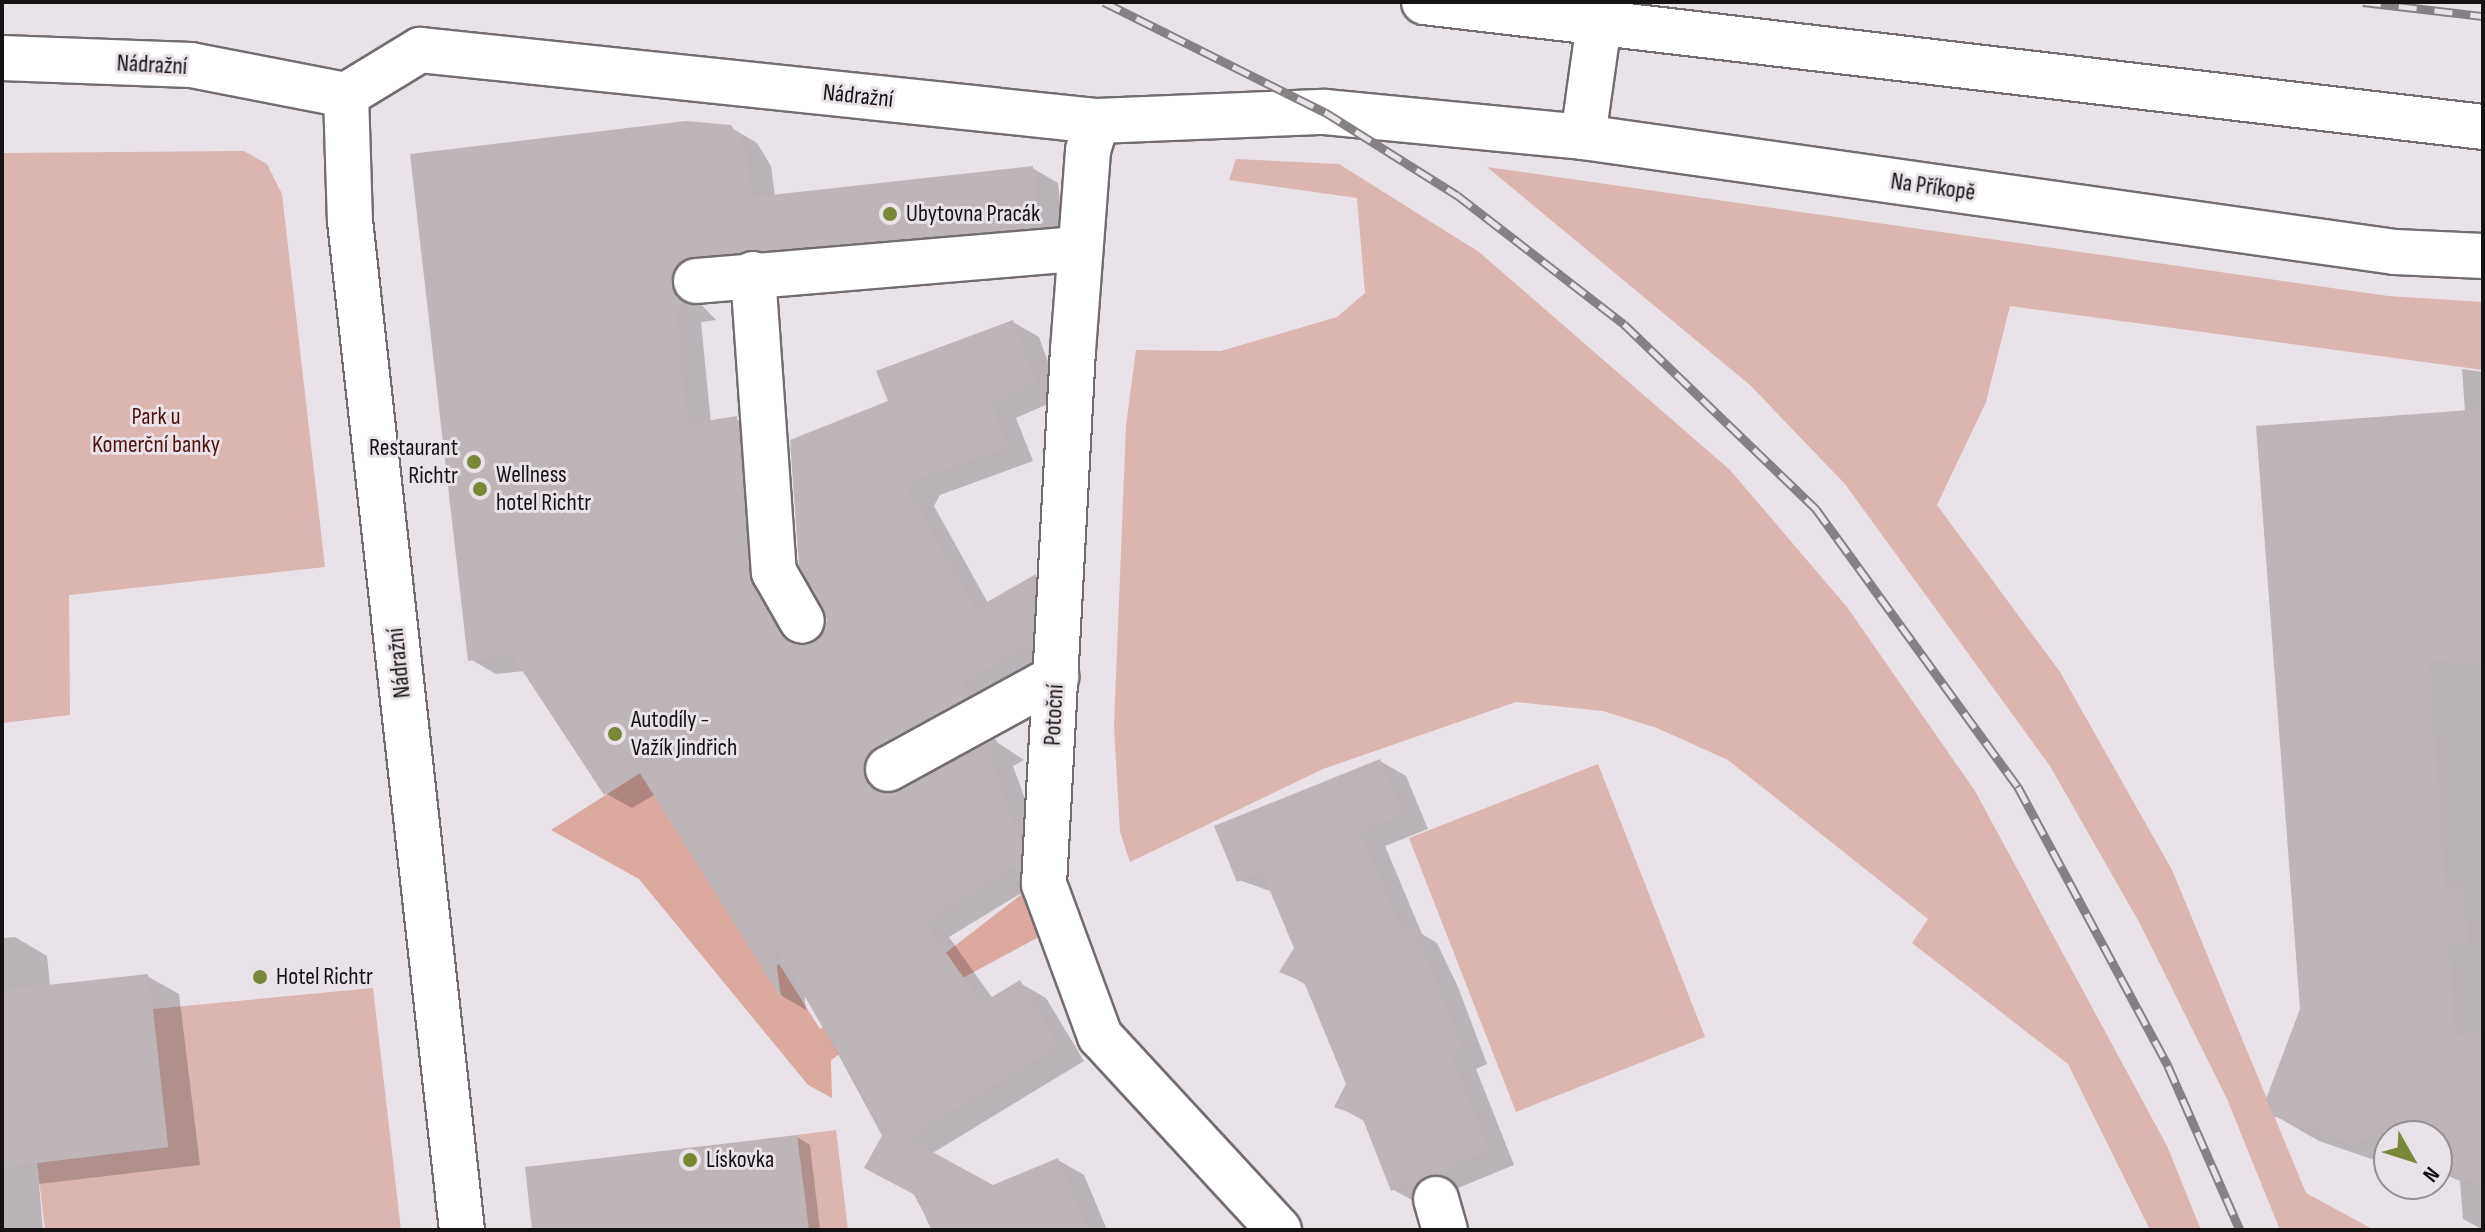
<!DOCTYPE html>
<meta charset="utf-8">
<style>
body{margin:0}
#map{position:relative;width:2485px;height:1232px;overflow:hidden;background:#e9e2e8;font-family:"Sofia Sans Condensed",sans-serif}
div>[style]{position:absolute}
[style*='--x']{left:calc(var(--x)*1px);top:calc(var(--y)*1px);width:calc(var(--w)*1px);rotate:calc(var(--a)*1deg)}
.green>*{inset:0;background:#dbb5af}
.forest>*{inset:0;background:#dca9a1}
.shadow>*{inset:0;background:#0003}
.building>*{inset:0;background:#beb5b8}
.roads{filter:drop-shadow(2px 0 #736d72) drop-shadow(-2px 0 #736d72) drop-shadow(0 2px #736d72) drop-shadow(0 -2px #736d72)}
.minor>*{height:44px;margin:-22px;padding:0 22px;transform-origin:22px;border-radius:22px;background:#fff}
.rail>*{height:9px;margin-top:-4.5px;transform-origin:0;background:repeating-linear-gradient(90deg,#e9e2e8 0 18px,#858084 0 36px);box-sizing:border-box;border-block:2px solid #858084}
.dots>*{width:22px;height:22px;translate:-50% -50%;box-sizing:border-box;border:4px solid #e9e2e8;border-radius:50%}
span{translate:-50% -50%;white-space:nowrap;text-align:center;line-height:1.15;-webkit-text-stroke:6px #e9e2e8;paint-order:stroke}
.street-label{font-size:24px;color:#151214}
.poi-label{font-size:24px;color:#151214}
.left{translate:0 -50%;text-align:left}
.right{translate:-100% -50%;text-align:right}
.park-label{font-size:24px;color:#4f120d}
.frame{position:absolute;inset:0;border:4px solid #151214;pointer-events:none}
.north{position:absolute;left:2373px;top:1120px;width:80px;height:80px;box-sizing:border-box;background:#e9e2e8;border:2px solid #948f93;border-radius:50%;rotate:129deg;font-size:22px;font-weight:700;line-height:32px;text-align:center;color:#151214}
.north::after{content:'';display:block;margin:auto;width:28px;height:36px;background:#788838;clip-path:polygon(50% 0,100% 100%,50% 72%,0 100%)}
</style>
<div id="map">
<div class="green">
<i style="clip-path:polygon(244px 151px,267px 164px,282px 194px,325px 567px,69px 595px,70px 715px,2px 723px,2px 153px)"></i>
<i style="clip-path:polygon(1236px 159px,1339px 164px,1479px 252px,1730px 470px,1847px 607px,1975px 791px,2167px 1146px,2201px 1230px,2150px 1230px,2068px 1064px,1912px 943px,1928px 919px,1728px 760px,1657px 728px,1603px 711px,1516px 702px,1323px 769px,1130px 862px,1120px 832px,1114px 726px,1126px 426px,1136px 350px,1221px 351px,1337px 317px,1365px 293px,1357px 198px,1229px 180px)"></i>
<i style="clip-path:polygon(1487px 167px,2388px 296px,2483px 302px,2483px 370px,2010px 306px,1986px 402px,1937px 505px,2060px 672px,2172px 870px,2306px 1193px,2374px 1230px,2280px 1230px,2227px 1099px,2139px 922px,2050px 766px,1845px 484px,1750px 385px)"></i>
<i style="clip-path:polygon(1598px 764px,1705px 1037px,1516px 1112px,1409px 838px)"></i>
<i style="clip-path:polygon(373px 988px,401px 1230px,45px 1230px,37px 1163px,168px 1147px,153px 1009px)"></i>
<i style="clip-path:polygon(836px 1130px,848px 1230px,805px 1230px,797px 1135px)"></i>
</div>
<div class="forest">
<i style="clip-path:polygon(640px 773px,766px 973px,779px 964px,820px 1029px,939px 958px,1031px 887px,1037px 938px,903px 1010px,831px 1060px,832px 1098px,808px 1085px,639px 879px,551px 830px)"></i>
</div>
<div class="shadow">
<i style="clip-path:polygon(730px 127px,757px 143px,771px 166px,775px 196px,1032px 168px,1058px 183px,1064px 241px,697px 300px,716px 320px,701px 322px,711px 423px,736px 419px,762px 434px,778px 600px,806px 645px,815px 645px,829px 620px,891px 402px,1013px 322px,1039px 337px,1061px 398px,1016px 418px,1033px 461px,940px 495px,934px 506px,988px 603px,1036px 577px,1061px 591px,1058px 658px,888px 785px,893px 794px,995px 741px,1024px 760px,1013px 766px,1047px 860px,1046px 878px,949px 937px,993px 999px,1020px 983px,1046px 998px,1084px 1061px,931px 1154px,993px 1187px,1058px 1160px,1084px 1175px,1107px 1230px,933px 1230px,804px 991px,806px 1010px,782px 996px,656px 794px,632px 808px,605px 793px,524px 671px,496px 674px,470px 659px)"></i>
<i style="clip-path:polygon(2462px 369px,2483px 372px,2483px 1230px,2463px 1219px,2460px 1181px,2437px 1171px,2437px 1136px,2389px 1136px,2389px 1165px,2319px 1141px,2274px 1115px,2465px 412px)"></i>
<i style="clip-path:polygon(1380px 761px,1406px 776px,1428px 829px,1385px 846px,1422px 934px,1437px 943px,1458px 987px,1487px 1064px,1476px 1069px,1514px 1165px,1419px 1204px,1392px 1189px,1366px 1122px,1337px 1106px,1348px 1084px,1308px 986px,1282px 971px,1296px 948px,1273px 892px,1239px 880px)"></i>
<i style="clip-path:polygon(15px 937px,47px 956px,50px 986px,147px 976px,179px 994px,200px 1165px,39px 1184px,43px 1230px,2px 1230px,2px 938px)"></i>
<i style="clip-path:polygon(797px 1137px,810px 1145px,820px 1230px,534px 1230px)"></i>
</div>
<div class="building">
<i style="clip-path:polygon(686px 121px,731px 125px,746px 150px,752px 197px,1033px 166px,1038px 227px,694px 256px,681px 261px,671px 282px,676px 296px,695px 306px,676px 308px,687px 424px,737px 416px,749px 574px,780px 633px,801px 646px,823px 634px,827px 620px,799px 565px,790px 440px,888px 401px,876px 371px,1013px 320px,1036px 383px,991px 403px,1008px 447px,914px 481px,908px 490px,975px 609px,1036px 574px,1032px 643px,962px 683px,970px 696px,876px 747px,863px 769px,874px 790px,888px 794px,995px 739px,999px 745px,988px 751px,1021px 844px,1020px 863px,924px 922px,982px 1003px,1020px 980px,1059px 1046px,907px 1138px,993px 1185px,1058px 1158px,1088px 1230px,931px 1230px,917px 1196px,864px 1168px,884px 1132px,774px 944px,781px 998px,640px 773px,604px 795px,512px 655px,468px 661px,410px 154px)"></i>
<i style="clip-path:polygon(2483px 409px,2483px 662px,2429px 661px,2445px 887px,2464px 885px,2468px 943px,2449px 945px,2455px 1035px,2481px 1034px,2483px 1186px,2437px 1166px,2437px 1136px,2389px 1136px,2389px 1145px,2369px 1137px,2354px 1144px,2273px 1116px,2266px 1099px,2300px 1009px,2256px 426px)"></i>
<i style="clip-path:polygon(1380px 759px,1403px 815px,1360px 831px,1401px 930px,1411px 926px,1432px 970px,1462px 1049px,1450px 1054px,1489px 1150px,1391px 1191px,1362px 1117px,1334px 1107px,1346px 1084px,1304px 982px,1279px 972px,1294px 948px,1262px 872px,1237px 882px,1214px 826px)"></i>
<i style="clip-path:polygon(148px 974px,168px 1147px,2px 1167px,2px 990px)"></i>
<i style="clip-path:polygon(797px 1135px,809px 1230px,532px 1230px,525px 1167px)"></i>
</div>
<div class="roads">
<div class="minor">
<i style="--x:1424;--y:2;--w:1066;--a:6.73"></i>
<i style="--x:2;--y:58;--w:189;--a:2.1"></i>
<i style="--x:191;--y:65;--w:158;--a:11"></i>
<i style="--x:346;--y:95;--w:87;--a:-31.3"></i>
<i style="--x:420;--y:50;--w:681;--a:5.99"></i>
<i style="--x:1097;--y:121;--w:228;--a:-2.3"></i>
<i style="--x:1325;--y:112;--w:259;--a:5.5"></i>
<i style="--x:1583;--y:137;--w:820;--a:8.06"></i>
<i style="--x:2395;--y:252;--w:88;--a:2.6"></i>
<i style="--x:346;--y:95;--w:126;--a:88.2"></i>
<i style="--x:350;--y:221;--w:1015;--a:83.67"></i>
<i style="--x:1097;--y:121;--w:31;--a:107"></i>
<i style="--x:1088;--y:151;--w:199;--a:94.3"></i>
<i style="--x:1073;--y:349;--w:536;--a:93.1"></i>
<i style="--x:1044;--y:884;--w:162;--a:69.8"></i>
<i style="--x:1100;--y:1036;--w:264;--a:47.3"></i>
<i style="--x:1583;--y:137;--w:115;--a:-82"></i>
<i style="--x:753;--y:274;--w:299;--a:86"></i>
<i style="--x:774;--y:572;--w:56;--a:60.3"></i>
<i style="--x:696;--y:281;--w:385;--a:-4.8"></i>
<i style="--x:888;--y:769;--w:192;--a:-28.7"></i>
<i style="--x:1436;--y:1199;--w:32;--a:74"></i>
</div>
</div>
<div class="rail">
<i style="--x:1104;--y:2;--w:247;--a:26.5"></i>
<i style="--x:1325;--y:112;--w:156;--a:32.2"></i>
<i style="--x:1457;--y:195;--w:211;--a:37.7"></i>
<i style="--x:1624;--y:324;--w:267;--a:43.9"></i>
<i style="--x:1816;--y:509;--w:344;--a:54"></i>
<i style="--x:2018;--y:787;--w:317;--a:61.7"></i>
<i style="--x:2168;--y:1066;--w:179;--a:66.3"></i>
<i style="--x:2363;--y:2;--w:121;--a:6.7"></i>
</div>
<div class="dots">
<i style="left:890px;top:214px;background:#788838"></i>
<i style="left:474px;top:462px;background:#788838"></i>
<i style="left:480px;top:489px;background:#788838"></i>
<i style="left:615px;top:734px;background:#788838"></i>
<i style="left:260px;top:977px;background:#788838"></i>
<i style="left:690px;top:1160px;background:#788838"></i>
</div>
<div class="street-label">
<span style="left:152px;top:65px;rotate:3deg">Nádražní</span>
<span style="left:858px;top:96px;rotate:6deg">Nádražní</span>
<span style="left:1933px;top:187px;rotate:8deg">Na Příkopě</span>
<span style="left:399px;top:663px;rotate:-96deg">Nádražní</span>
<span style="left:1054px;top:715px;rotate:-87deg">Potoční</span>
</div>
<div class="poi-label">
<span class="left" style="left:906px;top:214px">Ubytovna Pracák</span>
<span class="right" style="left:458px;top:462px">Restaurant<br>Richtr</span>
<span class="left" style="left:496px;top:489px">Wellness<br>hotel Richtr</span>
<span class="left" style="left:631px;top:734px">Autodíly -<br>Važík Jindřich</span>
<span class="left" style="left:276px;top:977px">Hotel Richtr</span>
<span class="left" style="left:706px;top:1160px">Lískovka</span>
</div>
<div class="park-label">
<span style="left:156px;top:431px">Park u<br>Komerční banky</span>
</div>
<div class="frame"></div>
<div class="north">N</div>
</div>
